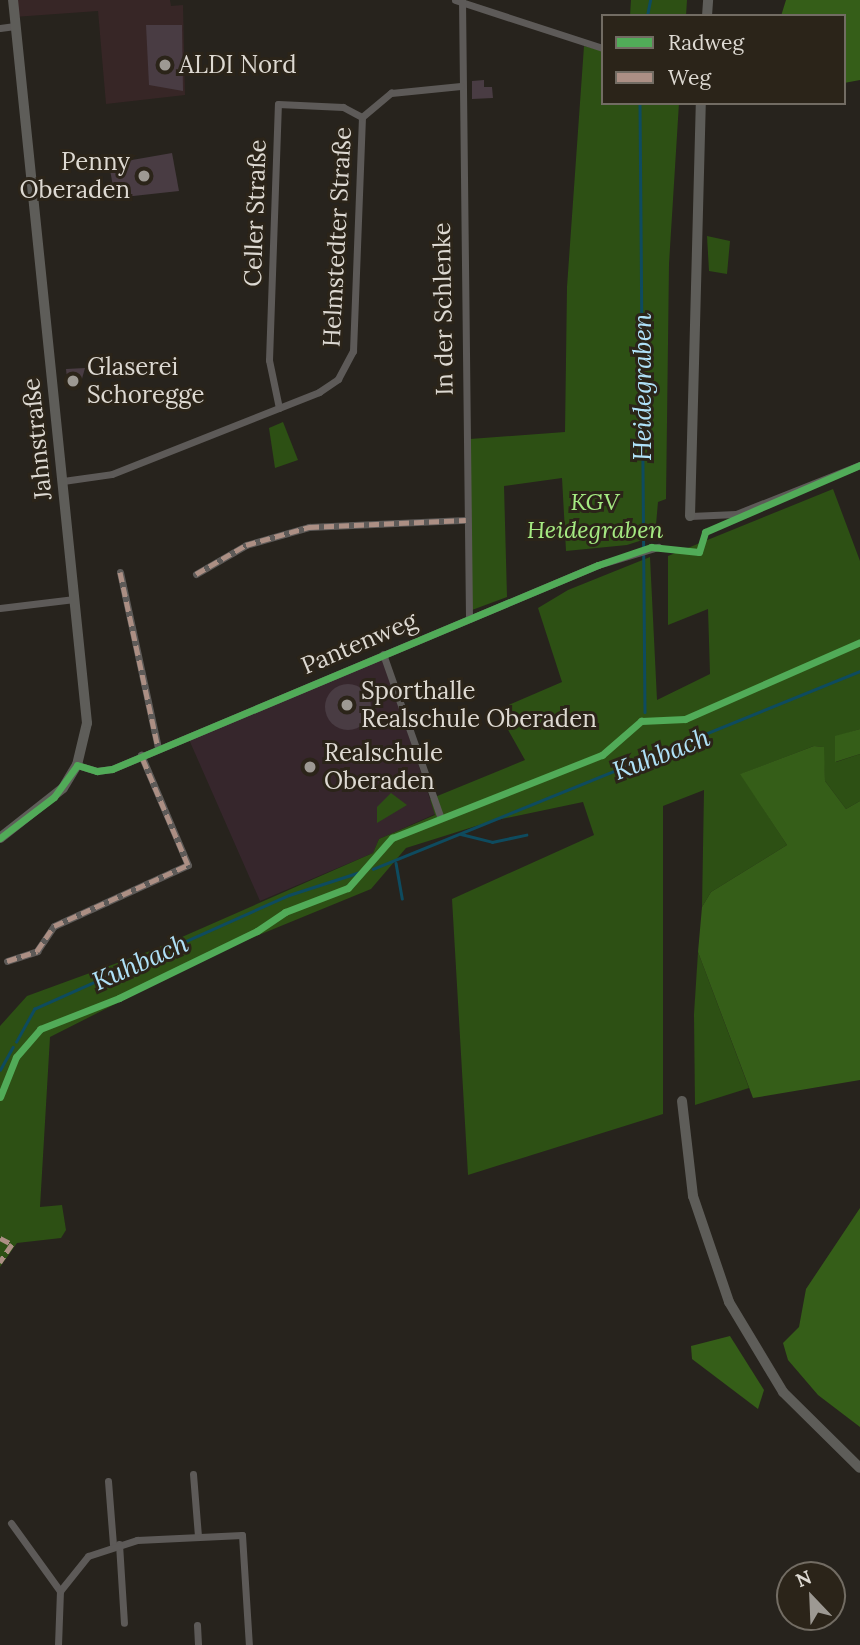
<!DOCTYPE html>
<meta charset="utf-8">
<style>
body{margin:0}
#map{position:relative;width:860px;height:1645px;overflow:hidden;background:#27231d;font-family:Lora,serif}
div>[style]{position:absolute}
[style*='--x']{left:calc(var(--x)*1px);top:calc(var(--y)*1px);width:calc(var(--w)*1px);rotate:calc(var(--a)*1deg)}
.commercial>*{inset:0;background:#372626}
.education>*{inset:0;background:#36262c}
.green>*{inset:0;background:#2d5014}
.forest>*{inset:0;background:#355e18}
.stream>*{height:2.5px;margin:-1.25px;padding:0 1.25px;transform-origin:1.25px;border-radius:1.25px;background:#0e4b5f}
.building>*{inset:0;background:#493c43}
.round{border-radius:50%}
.minor>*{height:7px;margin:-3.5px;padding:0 3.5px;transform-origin:3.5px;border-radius:3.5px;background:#5d5a58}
.secondary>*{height:10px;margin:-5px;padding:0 5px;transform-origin:5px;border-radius:5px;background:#5e5d59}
.quiet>*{height:5px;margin-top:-2.5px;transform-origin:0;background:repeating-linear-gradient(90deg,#ac8f84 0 10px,transparent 0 15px)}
.cycleway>*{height:7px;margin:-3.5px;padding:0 3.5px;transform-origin:3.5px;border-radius:3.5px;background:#51ab58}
.dots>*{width:19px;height:19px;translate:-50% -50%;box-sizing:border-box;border:4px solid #2b2419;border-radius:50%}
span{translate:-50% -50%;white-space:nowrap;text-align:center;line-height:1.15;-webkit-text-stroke:6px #2b2419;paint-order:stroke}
.poi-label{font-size:24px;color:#ddd9d2}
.left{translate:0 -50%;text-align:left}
.right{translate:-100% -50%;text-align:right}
.street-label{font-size:24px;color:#ddd9d2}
.park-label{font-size:24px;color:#a5ea82;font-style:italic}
.water-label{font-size:26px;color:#afe1f8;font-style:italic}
.legend{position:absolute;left:601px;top:14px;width:245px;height:91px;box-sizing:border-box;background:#2b2419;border:2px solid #726c63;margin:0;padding:9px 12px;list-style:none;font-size:21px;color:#ddd9d2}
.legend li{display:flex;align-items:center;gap:14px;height:35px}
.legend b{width:35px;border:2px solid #726c63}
.north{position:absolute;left:776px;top:1561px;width:70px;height:70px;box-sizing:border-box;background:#2b2419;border:2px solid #726c63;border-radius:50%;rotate:337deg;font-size:19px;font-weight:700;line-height:28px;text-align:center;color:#ddd9d2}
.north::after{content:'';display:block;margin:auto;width:24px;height:32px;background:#9d9993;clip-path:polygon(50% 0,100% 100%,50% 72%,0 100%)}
</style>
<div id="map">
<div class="commercial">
<i style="clip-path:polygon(13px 0,170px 0,171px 6px,183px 5px,185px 95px,106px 104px,98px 11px,14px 17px)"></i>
</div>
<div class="education">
<i style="clip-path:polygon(381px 654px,435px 814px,379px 839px,373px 853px,260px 901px,187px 735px)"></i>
</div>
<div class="green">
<i style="clip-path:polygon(631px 0,687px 0,686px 16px,630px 16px)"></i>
<i style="clip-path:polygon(584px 46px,603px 51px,603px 103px,679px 103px,669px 264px,666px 499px,658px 502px,655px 536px,627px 545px,566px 551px,562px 478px,504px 486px,507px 597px,472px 610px,470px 439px,565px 432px,567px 287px)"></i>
<i style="clip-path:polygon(707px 236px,730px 241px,727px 274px,709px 271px)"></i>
<i style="clip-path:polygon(283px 422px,298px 460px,275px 468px,269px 428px)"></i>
<i style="clip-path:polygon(833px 489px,860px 561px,860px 729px,835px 737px,836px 762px,860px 754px,860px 801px,846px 809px,825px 781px,823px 747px,814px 746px,741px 774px,787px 845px,711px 892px,702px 907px,704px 790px,663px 806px,663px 1114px,468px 1175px,452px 899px,594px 835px,583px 802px,492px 821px,406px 848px,371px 889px,220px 951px,50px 1037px,40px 1207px,62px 1205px,66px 1230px,61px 1238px,17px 1243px,0 1267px,0 1026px,27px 996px,150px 951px,373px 853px,379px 839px,435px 815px,430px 799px,525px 760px,497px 710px,562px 682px,538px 608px,568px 590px,650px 557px,657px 700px,710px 674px,708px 609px,668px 625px,668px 556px)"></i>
<i style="clip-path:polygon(391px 793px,407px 805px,377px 823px,377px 807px)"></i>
<i style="clip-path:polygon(698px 952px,749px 1088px,695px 1105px,694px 1014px)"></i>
</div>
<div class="forest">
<i style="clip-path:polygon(786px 0,860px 0,860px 80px,844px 83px,844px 16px,781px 16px)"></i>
<i style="clip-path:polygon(860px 729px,860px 754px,835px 762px,835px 736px)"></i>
<i style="clip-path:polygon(814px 746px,824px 747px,825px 781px,846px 809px,860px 801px,860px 1080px,753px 1098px,698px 952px,702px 907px,711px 892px,787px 845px,740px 774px)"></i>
<i style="clip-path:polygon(860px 1208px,860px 1427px,818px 1395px,788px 1360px,783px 1343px,799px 1327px,806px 1289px)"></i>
<i style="clip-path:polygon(730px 1336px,764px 1390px,758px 1409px,692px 1359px,691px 1346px)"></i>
</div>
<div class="stream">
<i style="--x:647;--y:16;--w:16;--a:-79"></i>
<i style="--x:640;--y:103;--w:609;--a:89.53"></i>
<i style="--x:461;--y:834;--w:32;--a:14"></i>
<i style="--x:492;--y:842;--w:35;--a:-12"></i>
<i style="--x:396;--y:863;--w:36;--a:80"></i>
<i style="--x:373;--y:869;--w:526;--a:-22.13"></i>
<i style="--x:16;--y:1042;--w:38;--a:-61"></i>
<i style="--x:34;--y:1009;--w:279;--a:-24.1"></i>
<i style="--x:289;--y:895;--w:75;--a:-17.9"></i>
<i style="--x:0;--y:1070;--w:26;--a:-61"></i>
</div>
<div class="building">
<i style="clip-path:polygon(146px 25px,182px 25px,183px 91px,149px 85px)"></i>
<i style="clip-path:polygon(484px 80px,484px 87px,492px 87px,493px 98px,472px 99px,472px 81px)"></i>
<i style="clip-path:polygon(172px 153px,179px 191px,115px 198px,109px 164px)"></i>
<i style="clip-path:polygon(85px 368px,80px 386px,68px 388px,66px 369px)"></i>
<i class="round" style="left:325px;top:684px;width:46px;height:46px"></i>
</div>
<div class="minor">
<i style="--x:455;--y:0;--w:156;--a:18"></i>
<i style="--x:462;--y:0;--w:619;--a:89.35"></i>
<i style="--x:0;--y:28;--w:15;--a:-8"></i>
<i style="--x:279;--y:408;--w:49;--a:-101.8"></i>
<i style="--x:269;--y:360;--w:256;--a:-88"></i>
<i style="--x:278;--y:104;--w:65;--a:2.6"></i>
<i style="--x:343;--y:107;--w:21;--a:28"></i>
<i style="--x:63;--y:481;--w:49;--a:-8.1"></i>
<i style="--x:112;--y:474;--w:223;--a:-21.6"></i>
<i style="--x:319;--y:392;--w:23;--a:-34"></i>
<i style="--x:338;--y:379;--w:32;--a:-62"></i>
<i style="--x:353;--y:351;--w:234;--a:-87.8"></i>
<i style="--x:362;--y:117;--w:38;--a:-40"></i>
<i style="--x:391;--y:93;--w:70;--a:-5.7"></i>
<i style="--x:690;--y:516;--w:46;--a:-2.5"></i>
<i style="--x:736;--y:514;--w:133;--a:-21.6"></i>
<i style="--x:120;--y:572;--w:180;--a:77.8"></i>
<i style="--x:196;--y:574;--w:58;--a:-30.1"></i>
<i style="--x:246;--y:545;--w:66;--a:-15.9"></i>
<i style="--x:309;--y:527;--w:157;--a:-2.6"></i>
<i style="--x:0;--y:608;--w:75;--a:-6.9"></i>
<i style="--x:383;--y:654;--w:172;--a:70.6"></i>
<i style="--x:77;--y:765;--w:21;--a:17"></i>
<i style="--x:97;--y:771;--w:15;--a:-8"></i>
<i style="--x:112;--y:769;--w:527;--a:-22.77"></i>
<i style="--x:598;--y:565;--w:63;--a:-16.7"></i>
<i style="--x:7;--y:961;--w:32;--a:-18"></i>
<i style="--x:37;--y:951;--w:30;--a:-56"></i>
<i style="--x:54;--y:926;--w:147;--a:-24.5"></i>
<i style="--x:188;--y:865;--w:120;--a:-113.1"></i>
<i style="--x:193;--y:1474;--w:62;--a:85.4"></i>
<i style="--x:108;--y:1481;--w:64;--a:85.5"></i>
<i style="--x:11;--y:1523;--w:84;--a:54.2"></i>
<i style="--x:119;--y:1544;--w:79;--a:86.4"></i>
<i style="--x:197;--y:1625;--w:20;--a:87"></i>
<i style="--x:58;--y:1645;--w:54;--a:-87.9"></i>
<i style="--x:60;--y:1591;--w:45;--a:-51.3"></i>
<i style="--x:88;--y:1556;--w:52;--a:-18.1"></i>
<i style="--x:137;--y:1540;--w:105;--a:-2.7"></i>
<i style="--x:242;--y:1535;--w:110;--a:86.4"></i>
</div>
<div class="secondary">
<i style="--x:707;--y:16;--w:16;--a:-86"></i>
<i style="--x:690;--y:516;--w:413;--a:-88.5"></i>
<i style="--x:0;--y:838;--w:80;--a:-38.4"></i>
<i style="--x:63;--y:788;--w:27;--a:-59"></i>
<i style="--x:77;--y:765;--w:43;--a:-76.6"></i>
<i style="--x:87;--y:723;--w:727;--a:-95.84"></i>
<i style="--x:682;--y:1101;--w:96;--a:83.4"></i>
<i style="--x:693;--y:1196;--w:112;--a:71.2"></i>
<i style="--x:729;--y:1302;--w:105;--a:59"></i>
<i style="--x:783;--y:1392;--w:108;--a:44.6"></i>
</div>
<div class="quiet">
<i style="--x:120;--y:572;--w:180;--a:77.8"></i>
<i style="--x:196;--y:574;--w:58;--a:-30.1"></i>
<i style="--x:246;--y:545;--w:66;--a:-15.9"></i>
<i style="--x:309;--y:527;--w:157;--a:-2.6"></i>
<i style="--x:7;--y:961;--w:32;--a:-18"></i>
<i style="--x:37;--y:951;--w:30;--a:-56"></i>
<i style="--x:54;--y:926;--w:147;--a:-24.5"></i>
<i style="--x:188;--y:865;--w:120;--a:-113.1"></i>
<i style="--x:0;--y:1238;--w:13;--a:27"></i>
<i style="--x:12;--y:1244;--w:22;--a:124"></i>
</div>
<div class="cycleway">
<i style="--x:0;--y:838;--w:68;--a:-37.2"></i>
<i style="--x:54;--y:797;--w:39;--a:-54"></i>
<i style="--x:77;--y:765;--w:21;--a:17"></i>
<i style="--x:97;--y:771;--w:15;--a:-8"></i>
<i style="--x:112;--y:769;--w:527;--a:-22.77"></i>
<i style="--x:598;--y:565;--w:56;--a:-18.8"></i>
<i style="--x:651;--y:547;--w:48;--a:5.9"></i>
<i style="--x:699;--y:552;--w:21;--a:-73"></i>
<i style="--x:705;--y:532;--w:169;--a:-23.4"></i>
<i style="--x:0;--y:1097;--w:43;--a:-68.2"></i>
<i style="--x:16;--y:1057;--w:37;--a:-49"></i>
<i style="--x:40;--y:1029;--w:85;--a:-21.4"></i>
<i style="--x:119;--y:998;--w:153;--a:-25.9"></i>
<i style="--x:257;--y:931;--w:34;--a:-34"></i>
<i style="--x:285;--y:912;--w:67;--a:-20.9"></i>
<i style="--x:348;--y:888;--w:67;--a:-48.7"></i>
<i style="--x:392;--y:838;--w:226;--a:-21.6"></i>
<i style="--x:602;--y:755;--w:52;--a:-41.1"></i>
<i style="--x:641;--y:721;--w:44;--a:-2.6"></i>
<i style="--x:685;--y:719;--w:191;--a:-23.7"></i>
</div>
<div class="dots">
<i style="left:165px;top:65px;background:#9d9993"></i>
<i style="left:144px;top:176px;background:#9d9993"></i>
<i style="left:73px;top:381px;background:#9d9993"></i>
<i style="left:347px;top:705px;background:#9d9993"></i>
<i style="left:310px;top:767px;background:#9d9993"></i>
</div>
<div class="poi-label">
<span class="left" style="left:179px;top:65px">ALDI Nord</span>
<span class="right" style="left:130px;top:176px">Penny<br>Oberaden</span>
<span class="left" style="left:87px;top:381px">Glaserei<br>Schoregge</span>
<span class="left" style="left:361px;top:705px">Sporthalle<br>Realschule Oberaden</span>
<span class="left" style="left:324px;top:767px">Realschule<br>Oberaden</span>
</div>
<div class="street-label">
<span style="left:255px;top:213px;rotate:-88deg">Celler Straße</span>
<span style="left:337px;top:237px;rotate:-87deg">Helmstedter Straße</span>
<span style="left:443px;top:309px;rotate:-91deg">In der Schlenke</span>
<span style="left:37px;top:439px;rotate:-96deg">Jahnstraße</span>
<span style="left:359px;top:643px;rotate:-23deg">Pantenweg</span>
</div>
<div class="park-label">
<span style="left:595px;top:516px">KGV<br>Heidegraben</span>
</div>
<div class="water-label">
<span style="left:642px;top:387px;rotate:-90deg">Heidegraben</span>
<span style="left:661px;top:754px;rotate:-21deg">Kuhbach</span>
<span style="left:140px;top:962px;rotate:-24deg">Kuhbach</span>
</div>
<ul class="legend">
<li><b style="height:9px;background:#51ab58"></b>Radweg</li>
<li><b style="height:9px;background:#ac8f84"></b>Weg</li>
</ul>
<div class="north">N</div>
</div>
